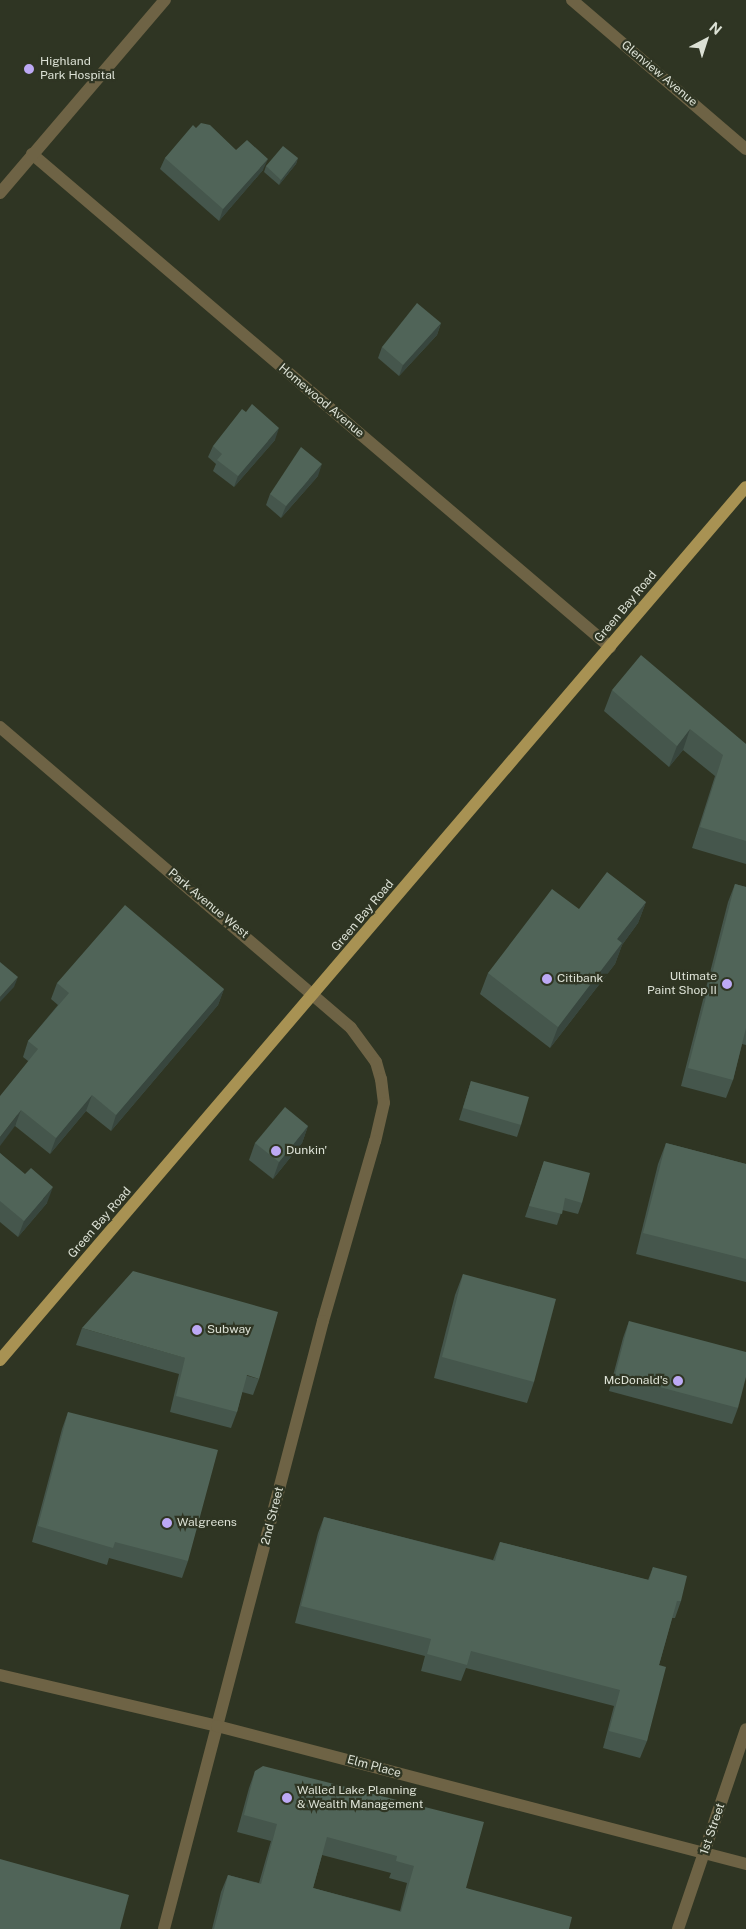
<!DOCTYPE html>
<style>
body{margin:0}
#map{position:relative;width:746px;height:1929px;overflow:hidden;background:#2f3523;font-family:"Public Sans",sans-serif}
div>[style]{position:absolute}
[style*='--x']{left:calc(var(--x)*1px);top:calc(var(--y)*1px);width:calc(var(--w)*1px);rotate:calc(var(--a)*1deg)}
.minor>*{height:12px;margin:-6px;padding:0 6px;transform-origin:6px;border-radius:6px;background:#6e6345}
.major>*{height:12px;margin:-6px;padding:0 6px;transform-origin:6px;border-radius:6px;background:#a89253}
.wall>*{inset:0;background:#45564c}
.shaded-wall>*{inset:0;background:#38463e}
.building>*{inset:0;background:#506458}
.dots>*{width:14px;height:14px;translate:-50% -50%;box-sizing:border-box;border:2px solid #2f3523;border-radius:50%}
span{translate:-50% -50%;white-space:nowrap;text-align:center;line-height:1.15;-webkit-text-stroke:4.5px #2f3523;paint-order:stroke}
.poi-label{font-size:12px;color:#dce1d5}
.left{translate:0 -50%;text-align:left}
.right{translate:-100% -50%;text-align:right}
.street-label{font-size:12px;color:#dce1d5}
.north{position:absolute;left:681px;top:15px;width:50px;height:50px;-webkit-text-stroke:4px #2f3523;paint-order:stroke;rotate:40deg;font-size:14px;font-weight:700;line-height:20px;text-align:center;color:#dce1d5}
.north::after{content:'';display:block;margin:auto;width:18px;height:22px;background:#dce1d5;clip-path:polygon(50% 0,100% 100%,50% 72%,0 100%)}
</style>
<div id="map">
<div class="minor">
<i style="--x:572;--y:0;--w:229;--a:40.6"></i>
<i style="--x:32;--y:154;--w:760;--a:40.46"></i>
<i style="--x:0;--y:193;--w:254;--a:-49.5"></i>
<i style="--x:0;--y:727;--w:462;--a:40.6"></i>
<i style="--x:351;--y:1028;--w:42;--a:53.7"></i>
<i style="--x:376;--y:1062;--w:18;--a:74"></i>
<i style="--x:381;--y:1079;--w:24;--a:83"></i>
<i style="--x:384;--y:1103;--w:39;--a:103"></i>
<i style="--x:375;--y:1141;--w:187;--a:106.1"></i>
<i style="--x:323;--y:1321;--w:628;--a:104.66"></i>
<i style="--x:0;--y:1675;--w:223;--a:13.2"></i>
<i style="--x:217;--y:1726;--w:547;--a:14.62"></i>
<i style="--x:678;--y:1929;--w:211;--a:-71.2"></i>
</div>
<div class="major">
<i style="--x:0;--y:1360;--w:1148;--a:-49.49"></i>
</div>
<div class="wall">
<i style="clip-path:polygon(196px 128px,236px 150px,263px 170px,219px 221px,160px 169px,165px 158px)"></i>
<i style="clip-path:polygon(298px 158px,296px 164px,279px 185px,264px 172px,266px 166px)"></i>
<i style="clip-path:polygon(441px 323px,437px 335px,399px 376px,378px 358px,382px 347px)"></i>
<i style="clip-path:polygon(275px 440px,234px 487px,213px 471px,216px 464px,208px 457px,213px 446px)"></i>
<i style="clip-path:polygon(318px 476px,281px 518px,266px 505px,270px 494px)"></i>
<i style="clip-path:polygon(612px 690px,746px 744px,746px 864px,692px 848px,715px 776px,683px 750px,669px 767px,604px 711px)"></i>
<i style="clip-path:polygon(735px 884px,746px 887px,746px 1045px,742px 1044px,733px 1080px,726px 1098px,681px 1086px,728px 902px)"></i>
<i style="clip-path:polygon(646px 902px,638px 923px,622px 945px,615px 964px,550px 1048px,480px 994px,488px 973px,579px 909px)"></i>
<i style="clip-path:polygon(57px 983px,224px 989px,218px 1005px,111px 1131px,86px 1111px,50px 1154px,15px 1126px,28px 1061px,23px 1057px,28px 1041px,58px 1005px,51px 999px)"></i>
<i style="clip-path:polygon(471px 1081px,521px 1125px,517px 1137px,459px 1120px)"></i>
<i style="clip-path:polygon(308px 1126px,302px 1143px,273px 1179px,249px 1160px,255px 1143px)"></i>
<i style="clip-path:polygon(666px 1143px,746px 1164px,746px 1282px,636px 1254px,658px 1164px)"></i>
<i style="clip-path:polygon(0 1153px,47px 1203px,18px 1237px,0 1222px)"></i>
<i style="clip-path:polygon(544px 1161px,582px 1203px,578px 1214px,562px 1210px,557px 1225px,525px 1217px)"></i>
<i style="clip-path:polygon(463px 1274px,534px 1382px,527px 1403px,434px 1378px,455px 1295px)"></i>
<i style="clip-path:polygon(629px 1321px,738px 1408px,732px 1424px,609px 1391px,623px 1338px)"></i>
<i style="clip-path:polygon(82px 1328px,259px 1379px,253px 1395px,242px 1392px,237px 1412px,231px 1428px,170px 1412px,179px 1374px,76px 1345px)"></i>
<i style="clip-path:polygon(68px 1412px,188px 1561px,182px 1578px,109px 1558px,107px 1565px,32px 1542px,62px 1429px)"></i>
<i style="clip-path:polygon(324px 1517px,493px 1560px,500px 1542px,648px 1580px,653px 1567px,681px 1601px,675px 1618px,672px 1618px,659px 1665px,647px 1741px,640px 1758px,603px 1748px,614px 1706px,466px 1668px,461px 1681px,421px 1671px,425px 1656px,295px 1623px,318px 1533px)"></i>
<i style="clip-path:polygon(evenodd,255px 1771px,466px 1888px,569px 1929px,212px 1929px,221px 1892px,228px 1875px,259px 1883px,271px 1841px,237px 1832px,249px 1788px,255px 1771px,322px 1855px,391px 1873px,389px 1878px,407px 1883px,400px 1911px,313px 1888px,322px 1855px)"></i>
</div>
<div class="shaded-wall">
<i style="clip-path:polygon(298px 158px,296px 164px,279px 185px,281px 180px)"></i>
<i style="clip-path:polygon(268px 159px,263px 170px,219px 221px,223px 209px)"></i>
<i style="clip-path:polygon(441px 323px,437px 335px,399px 376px,403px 365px)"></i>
<i style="clip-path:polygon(279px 428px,275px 440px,234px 487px,238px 476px)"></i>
<i style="clip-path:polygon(322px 464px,318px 476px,281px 518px,286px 506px)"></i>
<i style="clip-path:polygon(690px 729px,683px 750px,669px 767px,677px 746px)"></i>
<i style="clip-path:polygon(646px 902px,638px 923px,622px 945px,615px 964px,550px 1048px,558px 1027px,617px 939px)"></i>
<i style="clip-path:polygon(18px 977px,14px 987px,0 1002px,0 997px)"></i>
<i style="clip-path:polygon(224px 989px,218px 1005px,111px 1131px,116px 1115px)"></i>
<i style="clip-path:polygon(92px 1095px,86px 1111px,50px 1154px,56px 1138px)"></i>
<i style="clip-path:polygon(21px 1110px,15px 1126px,0 1146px,0 1137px)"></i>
<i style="clip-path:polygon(308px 1126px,302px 1143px,273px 1179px,279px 1162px)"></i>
<i style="clip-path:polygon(53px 1187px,47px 1203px,18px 1237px,24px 1221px)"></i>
</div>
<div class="building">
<i style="clip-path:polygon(201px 123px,210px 125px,236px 150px,247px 140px,268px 159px,223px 209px,165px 158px,193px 125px,196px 128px)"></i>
<i style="clip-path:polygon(283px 146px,298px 158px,281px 180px,266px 166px)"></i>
<i style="clip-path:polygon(417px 303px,441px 323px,403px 365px,382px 347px)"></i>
<i style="clip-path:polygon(252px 404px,279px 428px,238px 476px,217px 460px,222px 454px,213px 446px,242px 409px,246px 412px)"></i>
<i style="clip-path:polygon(301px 447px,322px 464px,286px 506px,270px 494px)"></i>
<i style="clip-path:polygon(641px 655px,746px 744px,746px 841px,700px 827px,723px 755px,690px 729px,677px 746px,612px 690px)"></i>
<i style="clip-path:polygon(607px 872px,646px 902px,617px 939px,622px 943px,558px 1027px,488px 973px,552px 889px,579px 909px)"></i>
<i style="clip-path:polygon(735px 884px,746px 887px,746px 1028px,733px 1080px,688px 1068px)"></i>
<i style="clip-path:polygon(125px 905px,224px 989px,116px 1115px,92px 1095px,56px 1138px,21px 1110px,0 1137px,0 1096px,38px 1049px,28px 1041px,69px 993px,57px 983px)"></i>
<i style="clip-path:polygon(0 962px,18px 977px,0 997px)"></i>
<i style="clip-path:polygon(471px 1081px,529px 1097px,521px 1125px,463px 1108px)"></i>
<i style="clip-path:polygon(285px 1107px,308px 1126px,279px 1162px,255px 1143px)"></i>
<i style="clip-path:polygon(666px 1143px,746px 1164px,746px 1259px,643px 1233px)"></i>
<i style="clip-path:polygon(0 1153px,25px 1174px,31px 1168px,53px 1187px,24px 1221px,0 1201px)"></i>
<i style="clip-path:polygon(544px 1161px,590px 1173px,582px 1203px,565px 1198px,562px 1214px,529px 1206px)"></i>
<i style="clip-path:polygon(133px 1271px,278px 1312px,259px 1379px,247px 1375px,237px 1412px,176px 1396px,185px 1358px,82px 1328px)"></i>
<i style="clip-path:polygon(463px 1274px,556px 1299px,534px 1382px,442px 1357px)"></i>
<i style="clip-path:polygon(629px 1321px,746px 1352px,746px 1377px,738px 1408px,615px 1375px)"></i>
<i style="clip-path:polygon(68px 1412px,218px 1450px,188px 1561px,115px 1542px,113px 1548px,38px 1526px)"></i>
<i style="clip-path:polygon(324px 1517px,495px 1561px,500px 1542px,649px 1580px,653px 1567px,687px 1576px,681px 1601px,677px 1601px,659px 1665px,666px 1667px,647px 1741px,609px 1731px,620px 1690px,471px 1651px,467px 1665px,427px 1654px,431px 1639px,301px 1606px)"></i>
<i style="clip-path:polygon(evenodd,263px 1766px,484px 1822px,466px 1888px,572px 1917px,569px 1929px,214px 1929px,228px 1875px,261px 1884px,277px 1824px,244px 1815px,255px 1771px,263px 1766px,327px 1837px,397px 1856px,396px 1861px,414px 1866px,401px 1912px,313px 1888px,327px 1837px)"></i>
<i style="clip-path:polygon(0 1859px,129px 1895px,120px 1929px,0 1929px)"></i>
</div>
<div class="dots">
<i style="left:29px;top:69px;background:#bda9f5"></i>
<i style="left:547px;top:979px;background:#bda9f5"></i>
<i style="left:727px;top:984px;background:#bda9f5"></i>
<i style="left:276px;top:1151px;background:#bda9f5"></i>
<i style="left:197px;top:1330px;background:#bda9f5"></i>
<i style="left:678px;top:1381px;background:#bda9f5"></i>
<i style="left:167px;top:1523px;background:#bda9f5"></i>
<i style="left:287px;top:1798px;background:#bda9f5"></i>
</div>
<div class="poi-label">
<span class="left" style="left:40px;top:69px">Highland<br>Park Hospital</span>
<span class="right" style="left:717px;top:984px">Ultimate<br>Paint Shop II</span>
<span class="left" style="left:557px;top:979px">Citibank</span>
<span class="left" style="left:286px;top:1151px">Dunkin'</span>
<span class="left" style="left:207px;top:1330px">Subway</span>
<span class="right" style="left:668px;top:1381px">McDonald's</span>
<span class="left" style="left:177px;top:1523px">Walgreens</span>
<span class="left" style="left:297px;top:1798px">Walled Lake Planning<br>&amp; Wealth Management</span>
</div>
<div class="street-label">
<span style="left:659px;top:74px;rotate:40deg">Glenview Avenue</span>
<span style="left:321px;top:401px;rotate:40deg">Homewood Avenue</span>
<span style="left:626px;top:607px;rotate:-50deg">Green Bay Road</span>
<span style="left:208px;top:904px;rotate:40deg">Park Avenue West</span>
<span style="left:363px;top:916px;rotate:-50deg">Green Bay Road</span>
<span style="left:100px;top:1223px;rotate:-49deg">Green Bay Road</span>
<span style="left:273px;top:1516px;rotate:-76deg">2nd Street</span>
<span style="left:374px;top:1767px;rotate:15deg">Elm Place</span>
<span style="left:713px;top:1829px;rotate:-71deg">1st Street</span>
</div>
<div class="north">N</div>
</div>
